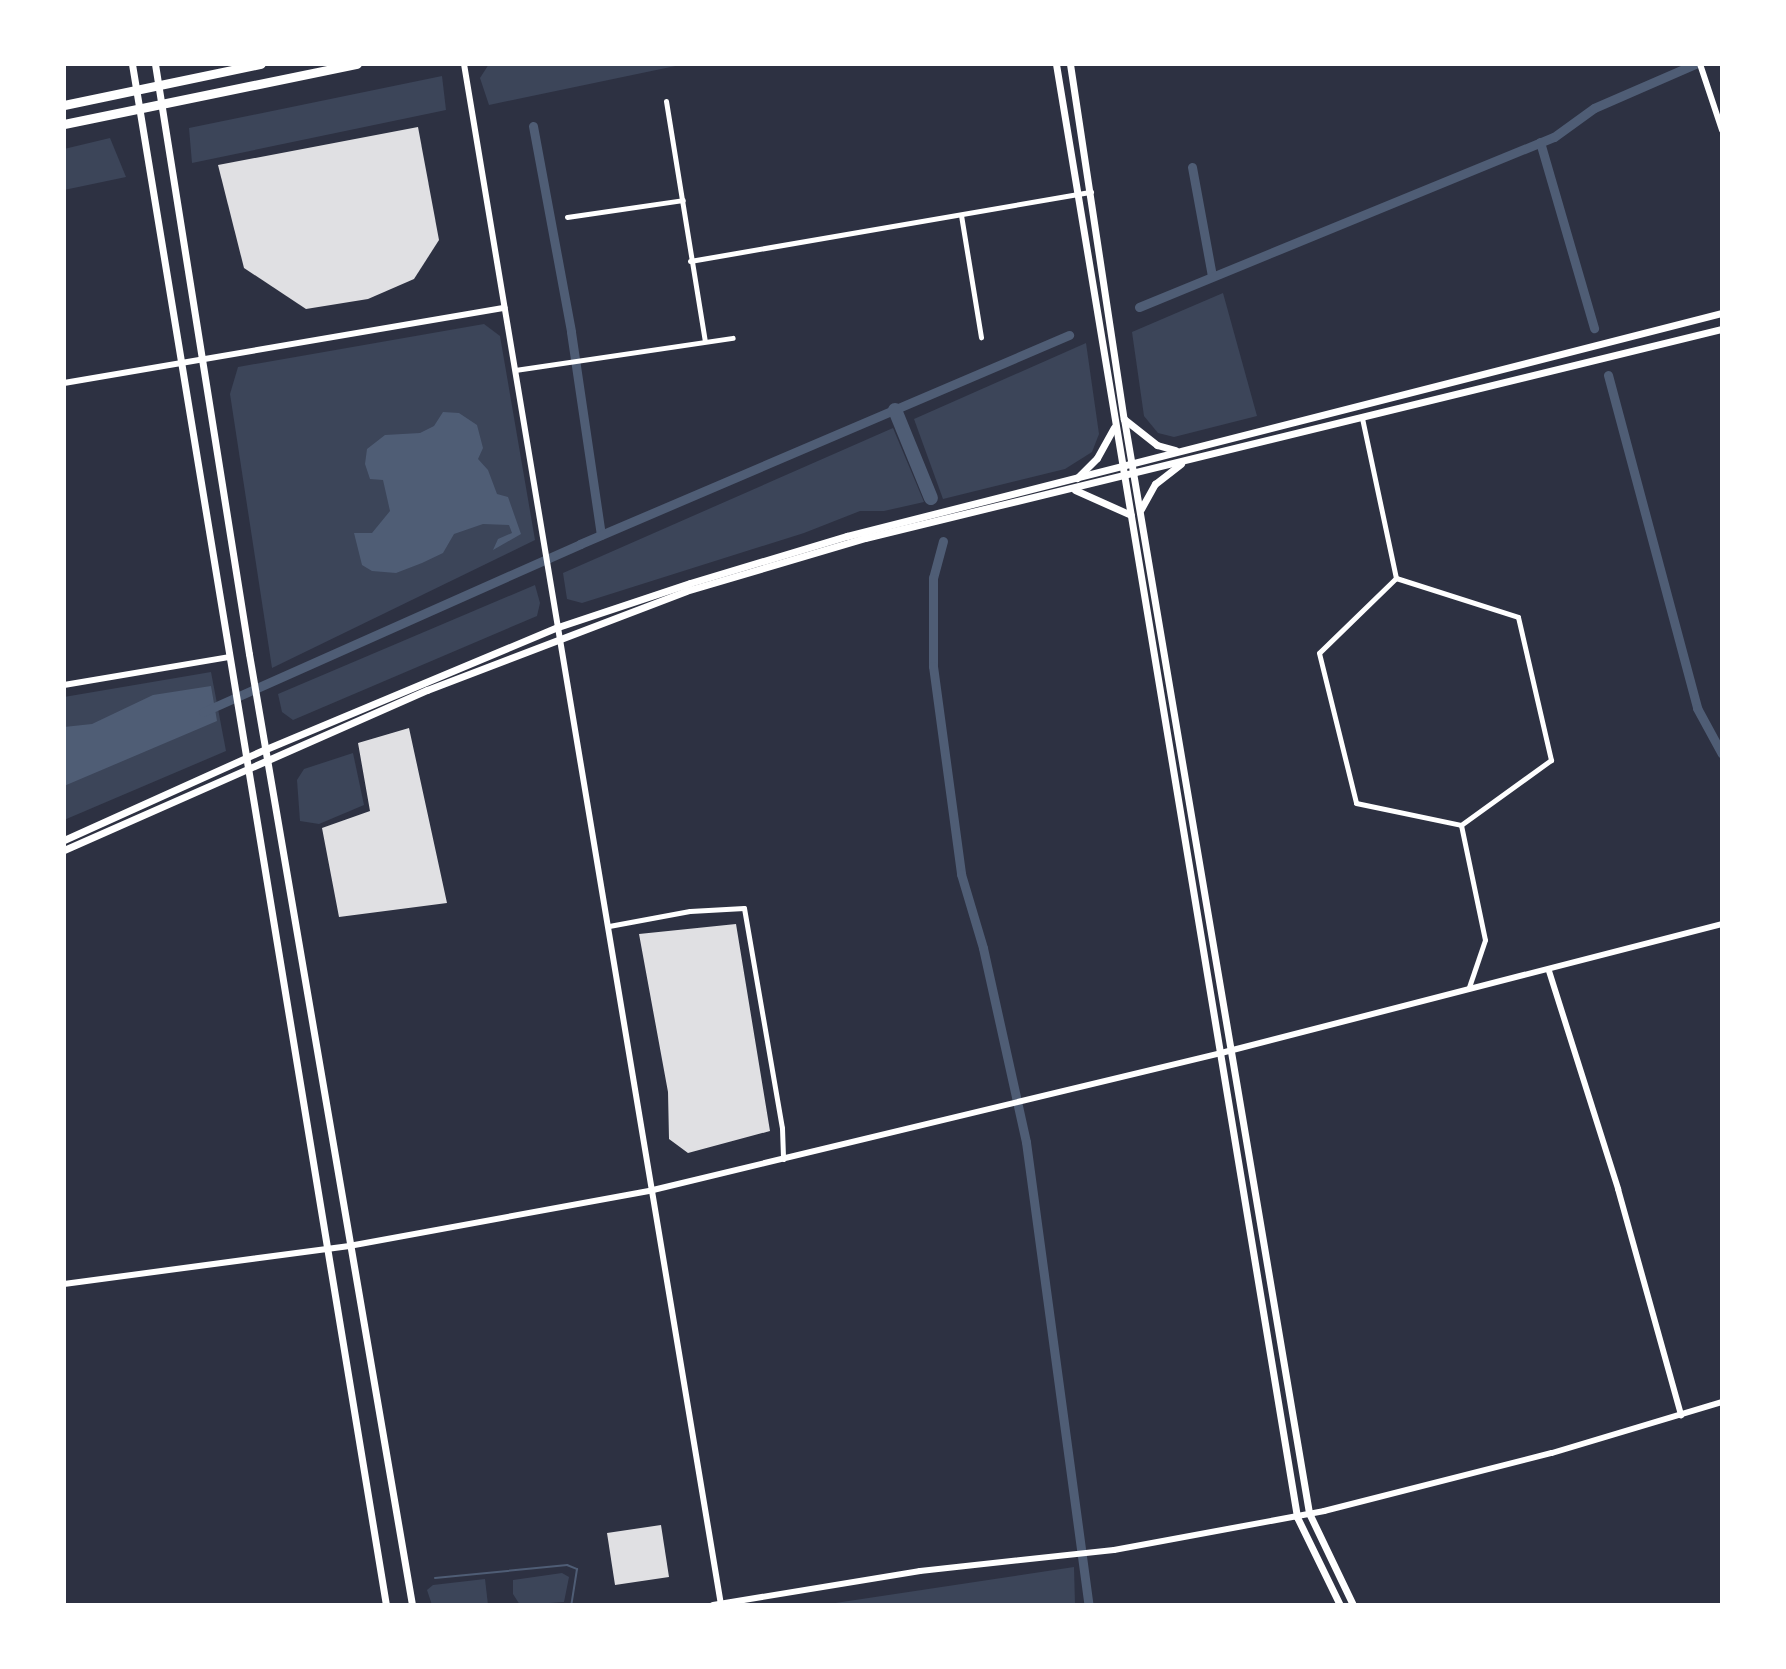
<!DOCTYPE html>
<style>
body{margin:0}
#map{position:relative;width:1786px;height:1669px;overflow:hidden;background:#2d3142;font-family:"Asap Condensed",sans-serif}
div>[style]{position:absolute}
[style*='--x']{left:calc(var(--x)*1px);top:calc(var(--y)*1px);width:calc(var(--w)*1px);rotate:calc(var(--a)*1deg)}
.green>*{inset:0;background:#3c4559}
.water>*{inset:0;background:#4f5d75}
.stream>*{height:2px;margin:-1px;padding:0 1px;transform-origin:1px;border-radius:1px;background:#4f5d75}
.canal>*{height:9px;margin:-4.5px;padding:0 4.5px;transform-origin:4.5px;border-radius:4.5px;background:#4f5d75}
.river>*{height:14px;margin:-7px;padding:0 7px;transform-origin:7px;border-radius:7px;background:#4f5d75}
.building>*{inset:0;background:#e0e0e3}
.minor>*{height:5px;margin:-2.5px;padding:0 2.5px;transform-origin:2.5px;border-radius:2.5px;background:#fff}
.tertiary>*{height:6px;margin:-3px;padding:0 3px;transform-origin:3px;border-radius:3px;background:#fff}
.secondary>*{height:7px;margin:-3.5px;padding:0 3.5px;transform-origin:3.5px;border-radius:3.5px;background:#fff}
.trunk>*{height:9px;margin:-4.5px;padding:0 4.5px;transform-origin:4.5px;border-radius:4.5px;background:#fff}
span{translate:-50% -50%;white-space:nowrap;text-align:center;line-height:1.15;-webkit-text-stroke:6px #fff;paint-order:stroke}
.frame{position:absolute;inset:0;border:66px solid #fff;pointer-events:none}
</style>
<div id="map">
<div class="green">
<i style="clip-path:polygon(489px 64px,685px 64px,489px 105px,480px 78px)"></i>
<i style="clip-path:polygon(442px 76px,446px 110px,192px 163px,189px 128px)"></i>
<i style="clip-path:polygon(110px 138px,126px 177px,64px 190px,64px 149px)"></i>
<i style="clip-path:polygon(1223px 293px,1257px 416px,1174px 437px,1158px 433px,1144px 416px,1132px 332px)"></i>
<i style="clip-path:polygon(484px 324px,500px 336px,535px 540px,272px 668px,230px 394px,238px 367px)"></i>
<i style="clip-path:polygon(1086px 343px,1099px 434px,1092px 452px,1065px 469px,943px 499px,914px 419px)"></i>
<i style="clip-path:polygon(893px 428px,924px 502px,884px 511px,860px 511px,804px 533px,582px 603px,567px 599px,563px 573px)"></i>
<i style="clip-path:polygon(535px 585px,540px 603px,537px 616px,293px 720px,282px 712px,278px 694px)"></i>
<i style="clip-path:polygon(211px 672px,226px 751px,64px 820px,64px 697px)"></i>
<i style="clip-path:polygon(353px 753px,364px 805px,319px 824px,300px 821px,297px 780px,304px 769px)"></i>
<i style="clip-path:polygon(1074px 1567px,1075px 1605px,822px 1605px)"></i>
<i style="clip-path:polygon(562px 1573px,569px 1577px,564px 1602px,520px 1605px,513px 1594px,513px 1580px)"></i>
<i style="clip-path:polygon(485px 1579px,488px 1605px,432px 1605px,427px 1590px,433px 1585px)"></i>
</div>
<div class="water">
<i style="clip-path:polygon(443px 412px,459px 413px,477px 425px,483px 448px,478px 459px,488px 470px,497px 494px,508px 497px,521px 534px,493px 550px,498px 539px,512px 533px,509px 525px,483px 524px,454px 534px,443px 553px,422px 563px,396px 573px,372px 571px,362px 565px,354px 533px,372px 533px,390px 511px,383px 480px,370px 479px,365px 464px,367px 449px,385px 435px,420px 433px,434px 426px)"></i>
<i style="clip-path:polygon(211px 686px,217px 721px,64px 786px,64px 727px,92px 724px,153px 695px)"></i>
</div>
<div class="stream">
<i style="--x:435;--y:1578;--w:133;--a:-5.6"></i>
<i style="--x:567;--y:1565;--w:11;--a:22"></i>
<i style="--x:577;--y:1569;--w:36;--a:99"></i>
</div>
<div class="canal">
<i style="--x:533;--y:126;--w:209;--a:79.5"></i>
<i style="--x:571;--y:332;--w:205;--a:81.6"></i>
<i style="--x:1540;--y:142;--w:194;--a:73.8"></i>
<i style="--x:1192;--y:167;--w:111;--a:79.6"></i>
<i style="--x:1139;--y:307;--w:448;--a:-22.3"></i>
<i style="--x:1554;--y:137;--w:49;--a:-35.9"></i>
<i style="--x:1594;--y:108;--w:110;--a:-23.5"></i>
<i style="--x:1608;--y:375;--w:345;--a:75"></i>
<i style="--x:1697;--y:708;--w:52;--a:61.5"></i>
<i style="--x:943;--y:541;--w:38;--a:105"></i>
<i style="--x:933;--y:578;--w:88;--a:90"></i>
<i style="--x:933;--y:666;--w:210;--a:82.3"></i>
<i style="--x:961;--y:874;--w:77;--a:73.4"></i>
<i style="--x:983;--y:948;--w:199;--a:77.5"></i>
<i style="--x:1026;--y:1142;--w:467;--a:82.3"></i>
<i style="--x:203;--y:712;--w:413;--a:-24"></i>
<i style="--x:580;--y:544;--w:532;--a:-23.14"></i>
</div>
<div class="river">
<i style="--x:895;--y:410;--w:95;--a:67.8"></i>
</div>
<div class="building">
<i style="clip-path:polygon(418px 127px,439px 240px,414px 279px,368px 299px,306px 309px,244px 268px,218px 165px)"></i>
<i style="clip-path:polygon(409px 728px,447px 903px,339px 917px,322px 828px,370px 811px,358px 743px)"></i>
<i style="clip-path:polygon(736px 924px,770px 1131px,688px 1153px,669px 1139px,668px 1092px,639px 934px)"></i>
<i style="clip-path:polygon(661px 1525px,669px 1577px,615px 1585px,607px 1533px)"></i>
</div>
<div class="minor">
<i style="--x:666;--y:101;--w:243;--a:80.8"></i>
<i style="--x:961;--y:215;--w:124;--a:80.7"></i>
<i style="--x:567;--y:217;--w:117;--a:-8.3"></i>
<i style="--x:690;--y:261;--w:407;--a:-9.8"></i>
<i style="--x:515;--y:370;--w:220;--a:-8.4"></i>
<i style="--x:1362;--y:418;--w:164;--a:78"></i>
<i style="--x:1396;--y:578;--w:107;--a:135.8"></i>
<i style="--x:1319;--y:653;--w:154;--a:76.1"></i>
<i style="--x:1356;--y:803;--w:107;--a:11.8"></i>
<i style="--x:1461;--y:825;--w:117;--a:78.2"></i>
<i style="--x:1485;--y:940;--w:50;--a:108.8"></i>
<i style="--x:1396;--y:578;--w:128;--a:17.7"></i>
<i style="--x:1518;--y:617;--w:147;--a:77"></i>
<i style="--x:1551;--y:760;--w:111;--a:144.2"></i>
<i style="--x:609;--y:926;--w:82;--a:-10.5"></i>
<i style="--x:690;--y:911;--w:54;--a:-3.2"></i>
<i style="--x:744;--y:908;--w:223;--a:80.2"></i>
<i style="--x:782;--y:1128;--w:31;--a:88"></i>
</div>
<div class="tertiary">
<i style="--x:464;--y:64;--w:1562;--a:80.53"></i>
<i style="--x:1700;--y:64;--w:70;--a:71.6"></i>
<i style="--x:64;--y:383;--w:447;--a:-9.7"></i>
<i style="--x:64;--y:685;--w:167;--a:-9.6"></i>
<i style="--x:1549;--y:971;--w:229;--a:72.4"></i>
<i style="--x:1618;--y:1189;--w:235;--a:74.4"></i>
<i style="--x:64;--y:1284;--w:288;--a:-7.6"></i>
<i style="--x:349;--y:1246;--w:309;--a:-10.4"></i>
<i style="--x:653;--y:1190;--w:584;--a:-13.56"></i>
<i style="--x:1221;--y:1053;--w:517;--a:-14.44"></i>
<i style="--x:713;--y:1605;--w:210;--a:-9.3"></i>
<i style="--x:920;--y:1571;--w:195;--a:-6.2"></i>
<i style="--x:1114;--y:1550;--w:214;--a:-10.5"></i>
<i style="--x:1324;--y:1511;--w:235;--a:-14.3"></i>
<i style="--x:1552;--y:1453;--w:177;--a:-16.7"></i>
</div>
<div class="secondary">
<i style="--x:132;--y:64;--w:1562;--a:80.64"></i>
<i style="--x:155;--y:64;--w:597;--a:80.95"></i>
<i style="--x:249;--y:654;--w:965;--a:80.27"></i>
<i style="--x:1056;--y:64;--w:1473;--a:80.58"></i>
<i style="--x:1297;--y:1517;--w:98;--a:64"></i>
<i style="--x:1070;--y:64;--w:359;--a:81.4"></i>
<i style="--x:1124;--y:419;--w:1110;--a:80.4"></i>
<i style="--x:1309;--y:1513;--w:102;--a:64.4"></i>
<i style="--x:1124;--y:419;--w:42;--a:38.2"></i>
<i style="--x:1157;--y:445;--w:19;--a:16"></i>
<i style="--x:1077;--y:478;--w:28;--a:-45"></i>
<i style="--x:1097;--y:458;--w:35;--a:-61"></i>
<i style="--x:1075;--y:490;--w:61;--a:24.1"></i>
<i style="--x:1141;--y:509;--w:29;--a:-61"></i>
<i style="--x:1155;--y:484;--w:33;--a:-38"></i>
<i style="--x:64;--y:840;--w:222;--a:-24.3"></i>
<i style="--x:266;--y:749;--w:316;--a:-22.7"></i>
<i style="--x:558;--y:627;--w:139;--a:-18.4"></i>
<i style="--x:690;--y:583;--w:164;--a:-16.7"></i>
<i style="--x:847;--y:536;--w:903;--a:-14.3"></i>
<i style="--x:64;--y:850;--w:397;--a:-23.8"></i>
<i style="--x:427;--y:690;--w:277;--a:-20.9"></i>
<i style="--x:686;--y:591;--w:187;--a:-16.5"></i>
<i style="--x:865;--y:538;--w:882;--a:-13.71"></i>
</div>
<div class="trunk">
<i style="--x:64;--y:105;--w:201;--a:-11.8"></i>
<i style="--x:64;--y:124;--w:299;--a:-11.6"></i>
</div>
<div class="frame"></div>
</div>
